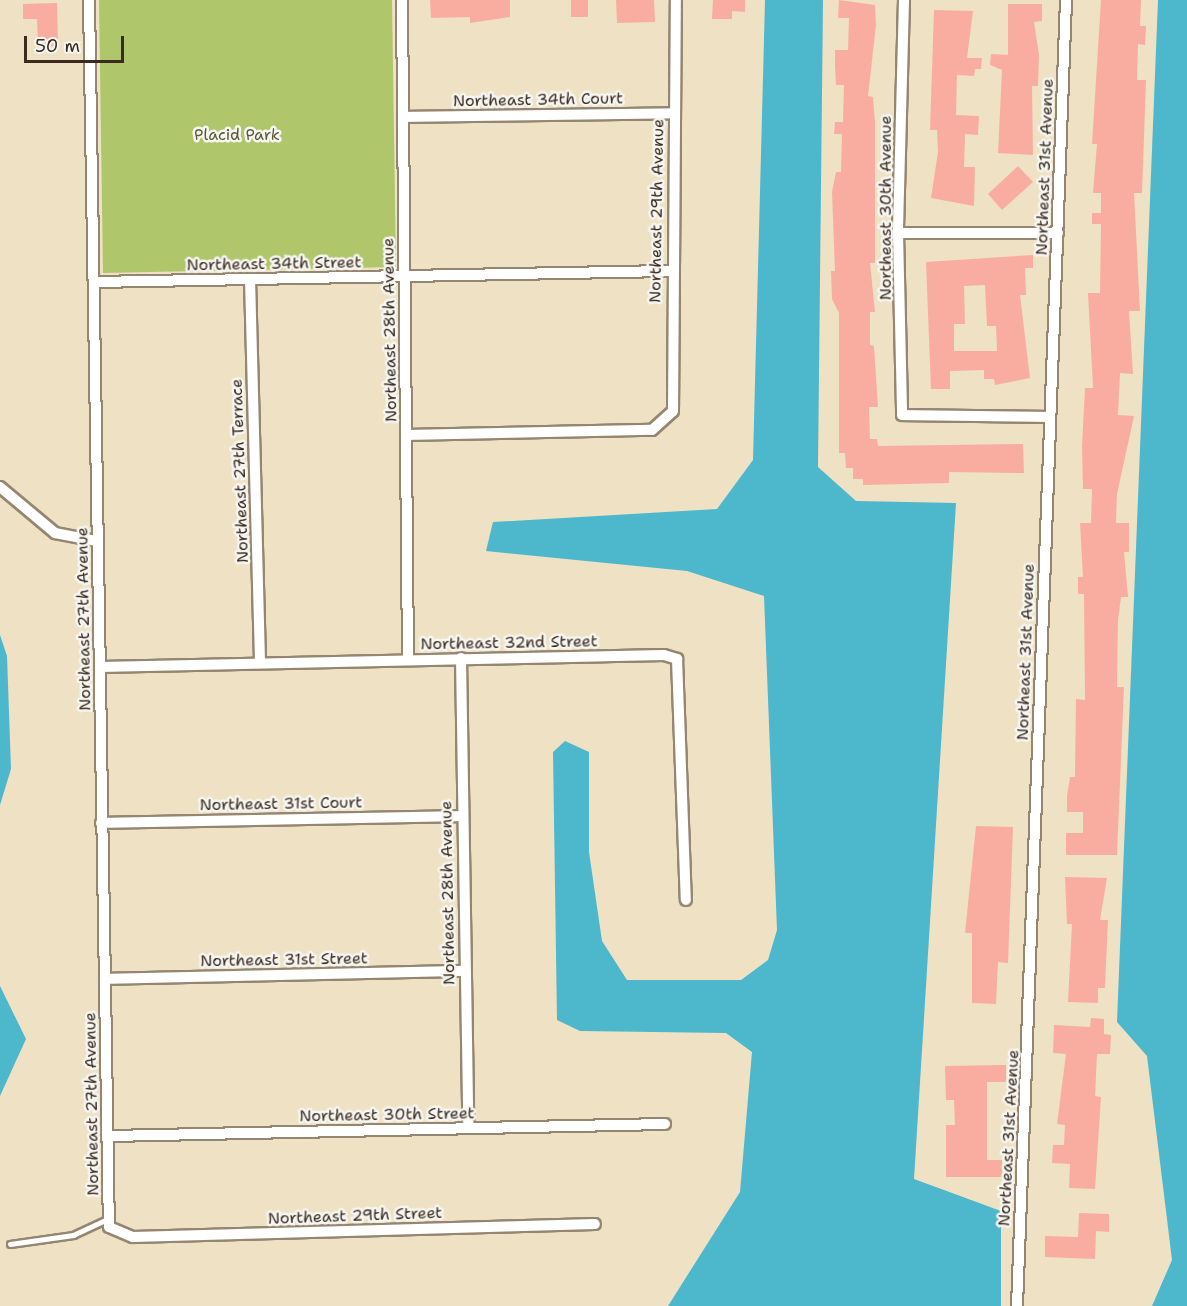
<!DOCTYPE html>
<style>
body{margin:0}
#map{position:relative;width:1187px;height:1306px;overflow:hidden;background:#efe1c4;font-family:"Shantell Sans",sans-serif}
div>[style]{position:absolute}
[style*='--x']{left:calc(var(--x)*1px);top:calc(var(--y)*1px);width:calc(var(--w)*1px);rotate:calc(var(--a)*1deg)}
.green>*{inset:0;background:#afc66b}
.water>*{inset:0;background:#4db7cb}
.building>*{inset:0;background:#f9ada1}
.roads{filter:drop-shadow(2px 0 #958671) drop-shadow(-2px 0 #958671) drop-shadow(0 2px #958671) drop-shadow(0 -2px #958671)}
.lane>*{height:5px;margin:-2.5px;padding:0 2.5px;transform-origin:2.5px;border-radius:2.5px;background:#fff}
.street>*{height:10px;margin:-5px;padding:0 5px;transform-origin:5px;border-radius:5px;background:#fff}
span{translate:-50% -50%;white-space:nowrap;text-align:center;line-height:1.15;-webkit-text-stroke:5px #f6f6f2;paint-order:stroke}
.street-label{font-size:16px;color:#3b2a1e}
.park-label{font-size:16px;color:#5e5935}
.scale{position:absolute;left:24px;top:36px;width:100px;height:27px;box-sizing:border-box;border:3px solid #3b2a1e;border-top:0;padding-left:8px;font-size:18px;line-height:21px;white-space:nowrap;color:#3b2a1e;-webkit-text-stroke:4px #f6f6f2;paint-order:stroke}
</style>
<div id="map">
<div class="green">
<i style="clip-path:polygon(99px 0,392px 0,396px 267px,103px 273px)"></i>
</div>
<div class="water">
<i style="clip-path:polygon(765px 0,823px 0,818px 467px,856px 501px,956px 503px,914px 1179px,1001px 1211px,1001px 1306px,668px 1306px,740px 1192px,752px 1052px,726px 1033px,580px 1031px,557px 1020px,553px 752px,565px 741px,589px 752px,589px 852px,602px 941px,627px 980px,741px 980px,768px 960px,777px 930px,764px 596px,687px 571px,486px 551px,493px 522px,717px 509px,753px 460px)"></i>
<i style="clip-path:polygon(1158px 0,1187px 0,1187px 1306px,1152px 1306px,1172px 1260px,1147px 1056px,1117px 1022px)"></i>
<i style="clip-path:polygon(0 635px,7px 656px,11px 769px,0 805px)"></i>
<i style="clip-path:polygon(0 986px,26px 1039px,0 1096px)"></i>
</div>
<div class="building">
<i style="clip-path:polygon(430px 0,510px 0,510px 17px,470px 23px,470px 17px,431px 18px)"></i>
<i style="clip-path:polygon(571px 0,588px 0,588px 17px,571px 17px)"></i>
<i style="clip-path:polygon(616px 0,654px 0,655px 22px,617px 23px)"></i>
<i style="clip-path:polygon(713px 0,745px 0,745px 12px,732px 11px,732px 19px,712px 19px)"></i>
<i style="clip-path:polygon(839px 0,875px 5px,876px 25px,868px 96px,873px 97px,875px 123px,875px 263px,870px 263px,875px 312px,870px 312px,870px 345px,874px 346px,878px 407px,869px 407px,870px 439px,877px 439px,878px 446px,1023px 444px,1024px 473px,949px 472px,949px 483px,863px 485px,863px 479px,853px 479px,853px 468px,846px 468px,845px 453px,839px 453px,839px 313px,832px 299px,831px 271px,835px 271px,832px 192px,836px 172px,841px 172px,842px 134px,834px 134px,835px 122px,843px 122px,844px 85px,836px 85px,835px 67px,835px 50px,848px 50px,849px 18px,838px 18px)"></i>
<i style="clip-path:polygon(1101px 0,1141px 0,1140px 26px,1146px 26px,1145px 45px,1138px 44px,1137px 80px,1146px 80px,1142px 193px,1134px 193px,1140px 311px,1129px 311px,1133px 374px,1120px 373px,1118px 415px,1134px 416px,1117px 494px,1116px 523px,1129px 523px,1129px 552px,1124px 552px,1128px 597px,1121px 597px,1118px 620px,1117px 687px,1124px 687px,1117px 855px,1066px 855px,1066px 833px,1083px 833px,1083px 812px,1067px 812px,1067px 796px,1070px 777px,1075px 777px,1076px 699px,1085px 700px,1084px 594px,1078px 594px,1078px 577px,1083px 577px,1080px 523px,1091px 523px,1092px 489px,1083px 489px,1082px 446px,1085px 388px,1093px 388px,1088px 293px,1100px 293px,1101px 224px,1092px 224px,1092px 213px,1101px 213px,1101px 193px,1093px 193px,1097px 144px,1092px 144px)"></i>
<i style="clip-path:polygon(57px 3px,58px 46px,38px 47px,37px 19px,23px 19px,23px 4px)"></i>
<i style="clip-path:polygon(1008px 4px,1042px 4px,1042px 21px,1034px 22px,1039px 55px,1038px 86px,1032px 86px,1033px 155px,998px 153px,1002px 70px,990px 65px,991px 54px,1008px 55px)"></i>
<i style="clip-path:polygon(934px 10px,973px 11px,967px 58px,982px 58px,981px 69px,975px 69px,974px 76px,957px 75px,956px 115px,979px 116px,978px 135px,965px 134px,964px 167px,975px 167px,974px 206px,931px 198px,938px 152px,937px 130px,930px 130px)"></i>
<i style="clip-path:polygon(1018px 166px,1033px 182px,1002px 210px,988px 194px)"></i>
<i style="clip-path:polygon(evenodd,1033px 255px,1033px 268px,1025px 268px,1026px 295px,1020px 295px,1030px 378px,995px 385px,994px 379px,984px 379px,984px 370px,950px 371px,950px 389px,931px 389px,926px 262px,1033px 255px,985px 285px,987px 326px,996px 326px,997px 351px,954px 351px,954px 324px,965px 324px,964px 286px,985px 285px)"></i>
<i style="clip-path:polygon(976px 826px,1013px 827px,1008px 963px,998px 962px,996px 1004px,972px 1003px,972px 933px,965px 933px)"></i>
<i style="clip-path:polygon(1065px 877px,1107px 878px,1100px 920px,1108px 920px,1105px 988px,1098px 988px,1098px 1003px,1068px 1002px,1072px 924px,1067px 924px)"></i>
<i style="clip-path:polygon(1091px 1018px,1104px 1019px,1104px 1034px,1111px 1035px,1110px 1054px,1097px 1054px,1095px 1096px,1101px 1097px,1095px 1189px,1069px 1188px,1070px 1164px,1052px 1163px,1053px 1145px,1064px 1145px,1065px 1125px,1057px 1124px,1066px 1054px,1053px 1053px,1054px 1025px,1090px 1027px)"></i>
<i style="clip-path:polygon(1006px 1065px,1006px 1082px,987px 1082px,987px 1160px,1002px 1160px,1002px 1177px,946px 1177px,946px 1125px,955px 1125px,954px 1100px,946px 1100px,945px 1066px)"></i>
<i style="clip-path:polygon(1079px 1213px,1109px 1214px,1109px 1232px,1096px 1231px,1095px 1259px,1045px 1257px,1045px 1236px,1078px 1237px)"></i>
</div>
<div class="roads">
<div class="lane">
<i style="--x:10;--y:1244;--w:64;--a:-8.1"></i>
<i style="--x:73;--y:1235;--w:38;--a:-25"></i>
</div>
<div class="street">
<i style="--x:89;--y:0;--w:1227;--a:89.07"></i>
<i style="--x:109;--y:1227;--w:26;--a:23"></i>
<i style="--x:133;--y:1237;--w:462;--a:-1.6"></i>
<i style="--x:402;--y:0;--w:660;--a:89.48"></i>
<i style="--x:904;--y:0;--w:233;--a:91.5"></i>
<i style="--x:898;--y:233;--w:182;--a:88.7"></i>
<i style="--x:902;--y:415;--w:146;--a:0.8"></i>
<i style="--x:403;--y:117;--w:270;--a:-0.8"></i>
<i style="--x:898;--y:233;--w:160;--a:0"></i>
<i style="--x:250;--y:279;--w:382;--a:88.5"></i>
<i style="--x:95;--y:282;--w:575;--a:-1.1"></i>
<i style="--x:406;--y:435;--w:246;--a:-1.2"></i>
<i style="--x:652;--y:430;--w:28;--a:-42"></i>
<i style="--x:673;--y:411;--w:411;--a:-89.6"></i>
<i style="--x:0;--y:487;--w:72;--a:39.9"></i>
<i style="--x:55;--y:533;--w:43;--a:10.8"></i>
<i style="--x:461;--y:658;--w:470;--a:89.1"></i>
<i style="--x:100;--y:667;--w:564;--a:-1.22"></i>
<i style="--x:664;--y:655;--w:14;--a:17"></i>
<i style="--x:677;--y:659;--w:241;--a:87.9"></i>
<i style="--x:101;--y:823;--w:360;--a:-1.1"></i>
<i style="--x:105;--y:979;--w:358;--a:-1.3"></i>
<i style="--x:110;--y:1136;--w:555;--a:-1.24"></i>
<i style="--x:1017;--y:1306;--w:1307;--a:-87.85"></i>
</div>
</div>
<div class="street-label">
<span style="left:538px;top:100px;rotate:-1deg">Northeast 34th Court</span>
<span style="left:1045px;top:167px;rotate:-88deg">Northeast 31st Avenue</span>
<span style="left:886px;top:208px;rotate:-90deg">Northeast 30th Avenue</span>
<span style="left:657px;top:211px;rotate:-89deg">Northeast 29th Avenue</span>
<span style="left:274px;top:264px;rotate:-1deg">Northeast 34th Street</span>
<span style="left:390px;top:330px;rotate:-91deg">Northeast 28th Avenue</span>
<span style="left:240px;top:471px;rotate:-92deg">Northeast 27th Terrace</span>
<span style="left:84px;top:619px;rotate:-91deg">Northeast 27th Avenue</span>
<span style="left:509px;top:643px;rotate:-1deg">Northeast 32nd Street</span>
<span style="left:1026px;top:652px;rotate:-88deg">Northeast 31st Avenue</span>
<span style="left:281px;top:804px;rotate:-1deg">Northeast 31st Court</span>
<span style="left:448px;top:893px;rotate:-91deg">Northeast 28th Avenue</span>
<span style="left:284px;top:960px;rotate:-1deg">Northeast 31st Street</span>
<span style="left:92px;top:1104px;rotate:-91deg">Northeast 27th Avenue</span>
<span style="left:387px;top:1115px;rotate:-1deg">Northeast 30th Street</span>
<span style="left:1009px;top:1138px;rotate:-87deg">Northeast 31st Avenue</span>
<span style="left:355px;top:1216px;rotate:-2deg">Northeast 29th Street</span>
</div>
<div class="park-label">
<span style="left:237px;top:135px">Placid Park</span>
</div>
<div class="scale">50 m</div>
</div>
